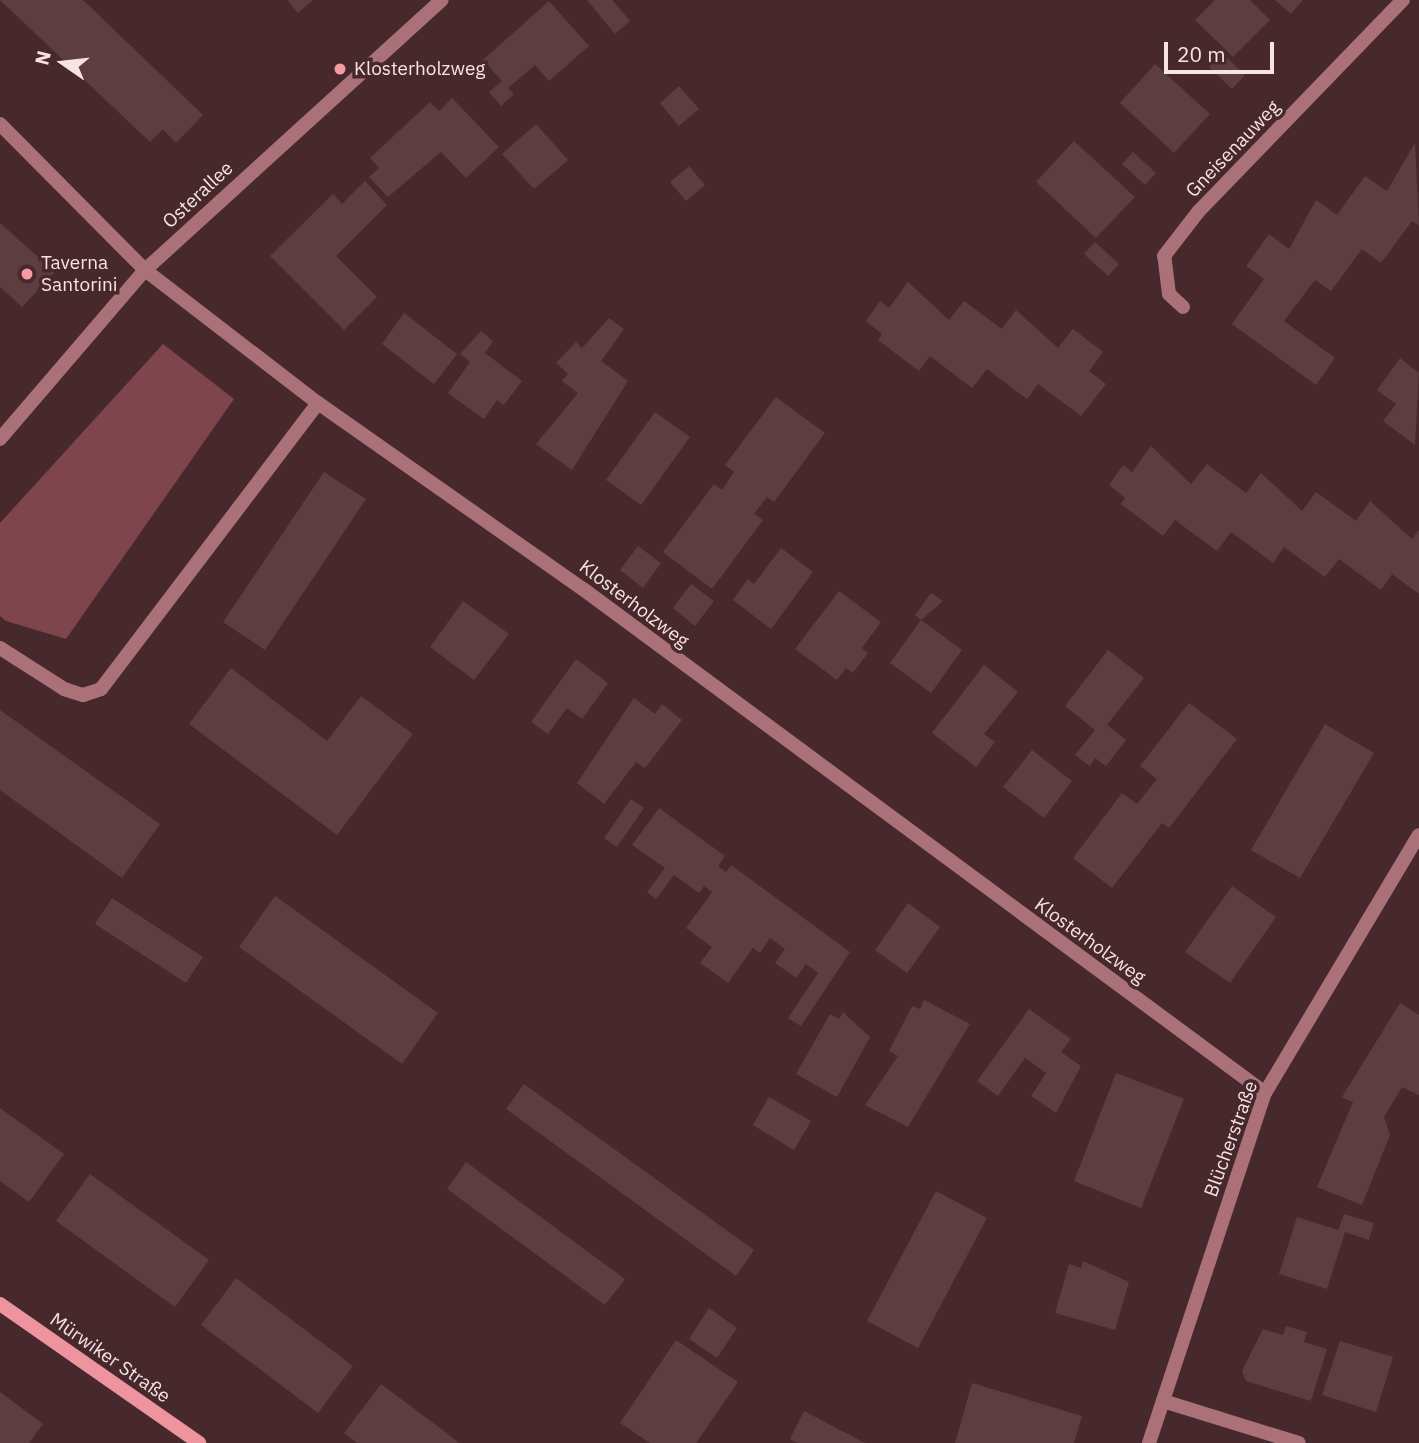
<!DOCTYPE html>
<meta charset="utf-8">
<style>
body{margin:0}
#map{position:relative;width:1419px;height:1443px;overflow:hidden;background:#47282c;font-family:"IBM Plex Sans",sans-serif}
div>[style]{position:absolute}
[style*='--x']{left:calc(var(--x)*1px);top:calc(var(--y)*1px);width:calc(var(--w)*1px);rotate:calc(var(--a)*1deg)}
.green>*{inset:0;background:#7e454c}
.building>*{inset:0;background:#5e3d41}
.minor>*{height:14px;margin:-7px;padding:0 7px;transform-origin:7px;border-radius:7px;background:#aa7278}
.tertiary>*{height:14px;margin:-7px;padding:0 7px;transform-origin:7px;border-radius:7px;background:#aa7278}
.secondary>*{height:14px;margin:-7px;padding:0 7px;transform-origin:7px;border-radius:7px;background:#ed949e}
.dots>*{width:19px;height:19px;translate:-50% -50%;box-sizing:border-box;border:4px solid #47282c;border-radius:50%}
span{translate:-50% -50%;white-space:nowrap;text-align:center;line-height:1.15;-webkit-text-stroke:7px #47282c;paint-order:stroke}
.poi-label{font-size:19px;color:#f8e3e4}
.left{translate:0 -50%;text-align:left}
.street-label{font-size:19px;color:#f8e3e4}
.north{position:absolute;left:28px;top:28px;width:70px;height:70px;-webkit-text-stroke:5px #47282c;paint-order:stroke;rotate:284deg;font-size:19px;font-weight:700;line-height:28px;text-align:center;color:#f8e3e4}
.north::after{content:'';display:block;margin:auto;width:24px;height:32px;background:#f8e3e4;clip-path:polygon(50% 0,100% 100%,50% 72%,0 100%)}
.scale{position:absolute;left:1164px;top:42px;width:110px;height:32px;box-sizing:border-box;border:4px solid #f8e3e4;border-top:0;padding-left:9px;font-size:21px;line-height:24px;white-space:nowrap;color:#f8e3e4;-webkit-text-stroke:5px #47282c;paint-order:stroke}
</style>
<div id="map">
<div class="green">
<i style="clip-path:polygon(163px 344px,234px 399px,66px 639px,6px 621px,0 616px,0 523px)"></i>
</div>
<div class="building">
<i style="clip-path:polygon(0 0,83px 0,203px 115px,176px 143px,163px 129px,150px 142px)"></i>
<i style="clip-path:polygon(287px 0,313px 0,298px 13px)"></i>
<i style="clip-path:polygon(587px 0,612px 0,630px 21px,615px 34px)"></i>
<i style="clip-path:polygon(1215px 0,1250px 0,1270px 20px,1233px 57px,1195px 20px)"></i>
<i style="clip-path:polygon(1275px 0,1303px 0,1291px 14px)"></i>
<i style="clip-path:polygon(549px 1px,589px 46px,549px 81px,535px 65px,508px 88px,514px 94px,501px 106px,489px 92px,502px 81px,483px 60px)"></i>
<i style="clip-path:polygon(1222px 53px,1245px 75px,1232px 89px,1209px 67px)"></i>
<i style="clip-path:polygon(1155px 64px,1210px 114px,1174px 153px,1120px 103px)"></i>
<i style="clip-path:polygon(679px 86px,699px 109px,679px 126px,660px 103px)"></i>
<i style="clip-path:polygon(452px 98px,499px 147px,466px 178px,441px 152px,388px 197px,369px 177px,379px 168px,370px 158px,430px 102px,439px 111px)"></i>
<i style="clip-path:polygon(536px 124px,568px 160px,534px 189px,502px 154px)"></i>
<i style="clip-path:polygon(1074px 141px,1135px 197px,1096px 238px,1036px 182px)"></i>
<i style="clip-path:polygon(1415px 143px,1419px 226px,1412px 221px,1381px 263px,1362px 249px,1331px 291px,1315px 280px,1284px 321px,1335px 358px,1316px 385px,1232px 324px,1264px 279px,1246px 266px,1269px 234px,1289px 249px,1316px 200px,1337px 215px,1365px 176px,1387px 191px)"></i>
<i style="clip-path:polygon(1133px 152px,1156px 173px,1145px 185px,1122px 164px)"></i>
<i style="clip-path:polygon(689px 166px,705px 185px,686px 201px,670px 182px)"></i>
<i style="clip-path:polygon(365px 181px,387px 205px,336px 256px,377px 297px,344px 330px,270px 256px,333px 194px,342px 204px)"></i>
<i style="clip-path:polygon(0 223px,55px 272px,22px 307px,0 287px)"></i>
<i style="clip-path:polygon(1095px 242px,1119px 264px,1108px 276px,1084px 254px)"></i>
<i style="clip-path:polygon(908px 282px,949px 320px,964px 301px,1002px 329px,1016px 310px,1058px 348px,1073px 329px,1103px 352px,1089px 371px,1106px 384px,1081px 416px,1038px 384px,1027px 399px,987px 369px,972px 388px,930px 356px,919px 371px,878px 340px,882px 334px,866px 321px,880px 301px,889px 308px)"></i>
<i style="clip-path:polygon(404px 313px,457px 354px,434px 384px,382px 344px)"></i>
<i style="clip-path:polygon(609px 318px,624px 329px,601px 361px,628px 381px,572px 470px,536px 444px,578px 393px,562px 381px,568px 374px,556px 363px,576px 342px,582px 348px)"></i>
<i style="clip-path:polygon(481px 331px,493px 341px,485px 353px,522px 381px,504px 405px,497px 400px,484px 419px,448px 393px,470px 362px,460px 354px)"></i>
<i style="clip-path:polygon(1400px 358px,1419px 373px,1415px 445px,1383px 421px,1396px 404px,1377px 390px)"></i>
<i style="clip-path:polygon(776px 397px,825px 433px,774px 502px,767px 497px,754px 514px,763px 520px,712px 589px,663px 552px,714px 484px,722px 490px,734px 472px,725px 465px)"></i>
<i style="clip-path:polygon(655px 412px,690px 437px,641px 505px,606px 480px)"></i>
<i style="clip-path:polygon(1151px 446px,1191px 484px,1207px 464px,1246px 493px,1261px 473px,1302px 511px,1316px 492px,1356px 521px,1370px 501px,1412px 539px,1419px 530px,1419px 594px,1392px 574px,1381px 590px,1339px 559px,1325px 577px,1284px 547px,1273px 563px,1231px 532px,1217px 551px,1175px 520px,1163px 536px,1121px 504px,1125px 498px,1109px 485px,1123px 465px,1132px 472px)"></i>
<i style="clip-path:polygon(324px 472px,366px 499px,265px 650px,223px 622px)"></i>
<i style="clip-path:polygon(638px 546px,661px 563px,643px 588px,620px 570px)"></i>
<i style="clip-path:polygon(781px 548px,813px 572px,771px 629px,733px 600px,748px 579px,754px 584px)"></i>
<i style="clip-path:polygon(691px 584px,714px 601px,695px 626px,673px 608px)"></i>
<i style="clip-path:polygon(839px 591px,881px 622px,862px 648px,868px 653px,853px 673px,846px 668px,837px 680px,795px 649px)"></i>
<i style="clip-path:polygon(931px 593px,943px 601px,921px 620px,915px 615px)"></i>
<i style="clip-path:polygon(463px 601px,509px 634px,474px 680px,430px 647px)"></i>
<i style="clip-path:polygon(921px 620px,962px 650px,931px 693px,890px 663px)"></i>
<i style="clip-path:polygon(1108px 650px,1144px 678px,1107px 725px,1126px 740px,1106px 766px,1095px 758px,1090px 766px,1075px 755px,1095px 730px,1065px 706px)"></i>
<i style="clip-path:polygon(576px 659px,608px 683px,582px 719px,567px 708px,548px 734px,531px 722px)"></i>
<i style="clip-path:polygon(984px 665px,1018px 692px,984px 734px,995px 742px,976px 767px,932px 733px)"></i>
<i style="clip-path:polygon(231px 668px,327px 741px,361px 696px,413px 734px,337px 835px,189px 724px)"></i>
<i style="clip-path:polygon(634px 698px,655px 714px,662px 704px,682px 720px,645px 768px,636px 762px,604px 804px,577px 783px)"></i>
<i style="clip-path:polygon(1189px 703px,1237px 739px,1169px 828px,1162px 823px,1112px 888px,1073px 858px,1122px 793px,1137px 804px,1157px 779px,1140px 766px)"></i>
<i style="clip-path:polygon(0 710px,160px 824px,122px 878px,0 790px)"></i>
<i style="clip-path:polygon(1325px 724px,1374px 753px,1300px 878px,1251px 850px)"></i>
<i style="clip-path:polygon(1032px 750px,1072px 781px,1044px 818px,1003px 787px)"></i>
<i style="clip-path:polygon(631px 799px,644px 808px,617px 847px,604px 838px)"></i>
<i style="clip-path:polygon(659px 808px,725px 856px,718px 866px,726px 872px,731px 865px,850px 952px,801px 1026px,788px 1018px,818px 973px,806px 964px,796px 978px,775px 963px,785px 949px,770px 938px,760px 953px,753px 948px,728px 983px,700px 963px,712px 947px,686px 928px,712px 892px,704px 886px,699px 893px,674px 875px,656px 899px,647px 892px,665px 868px,632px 845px)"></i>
<i style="clip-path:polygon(1232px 886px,1276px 917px,1230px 983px,1185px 952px)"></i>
<i style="clip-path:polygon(275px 896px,438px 1013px,402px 1064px,239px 947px)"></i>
<i style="clip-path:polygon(112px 898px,203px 957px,186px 983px,95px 924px)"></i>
<i style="clip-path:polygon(908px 903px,940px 927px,907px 973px,875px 950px)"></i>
<i style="clip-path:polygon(924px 1000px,970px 1024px,908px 1127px,865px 1105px,898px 1056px,889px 1051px,912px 1006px,920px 1009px)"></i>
<i style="clip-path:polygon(1400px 1003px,1419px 1015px,1419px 1095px,1402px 1087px,1384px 1117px,1390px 1135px,1362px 1205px,1317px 1187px,1353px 1102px,1342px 1097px)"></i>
<i style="clip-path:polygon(1029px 1009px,1071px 1039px,1061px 1052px,1081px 1066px,1056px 1113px,1031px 1096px,1046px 1073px,1025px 1058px,998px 1096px,977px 1081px)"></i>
<i style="clip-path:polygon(843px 1012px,870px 1037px,837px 1097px,796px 1074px,830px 1014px,839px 1019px)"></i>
<i style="clip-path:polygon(1116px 1073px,1184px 1099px,1141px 1208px,1074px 1181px)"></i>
<i style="clip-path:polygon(524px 1084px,754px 1250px,736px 1276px,506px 1109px)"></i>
<i style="clip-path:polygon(769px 1097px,811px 1121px,794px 1150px,753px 1125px)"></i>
<i style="clip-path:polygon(0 1108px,64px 1154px,29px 1202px,0 1181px)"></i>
<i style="clip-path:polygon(466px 1162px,625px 1279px,605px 1305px,447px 1189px)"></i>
<i style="clip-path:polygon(90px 1174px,209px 1260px,175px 1307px,56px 1221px)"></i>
<i style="clip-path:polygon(936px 1191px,987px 1218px,918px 1348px,867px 1321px)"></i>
<i style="clip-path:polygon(1344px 1214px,1374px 1223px,1369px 1240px,1345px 1232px,1327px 1289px,1279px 1274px,1297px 1217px,1338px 1230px)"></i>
<i style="clip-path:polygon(1083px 1261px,1129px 1282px,1115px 1330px,1055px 1313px,1069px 1264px,1081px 1268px)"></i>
<i style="clip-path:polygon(236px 1278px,353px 1366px,318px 1413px,201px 1325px)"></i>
<i style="clip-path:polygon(709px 1308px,737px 1328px,717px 1358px,689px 1339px)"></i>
<i style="clip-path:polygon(1286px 1326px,1307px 1332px,1304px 1342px,1327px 1349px,1311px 1401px,1246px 1381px,1242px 1371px,1263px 1329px,1283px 1335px)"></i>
<i style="clip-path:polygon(676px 1340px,738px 1382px,696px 1443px,650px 1443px,620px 1423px)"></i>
<i style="clip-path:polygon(1340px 1341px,1393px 1357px,1376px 1412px,1322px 1395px)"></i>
<i style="clip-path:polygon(972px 1383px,1082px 1416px,1074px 1443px,955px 1443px)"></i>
<i style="clip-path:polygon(381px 1384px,440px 1428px,459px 1443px,357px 1443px,344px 1433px)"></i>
<i style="clip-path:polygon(0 1392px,43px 1424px,29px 1443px,0 1443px)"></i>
<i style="clip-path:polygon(804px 1411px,865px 1443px,798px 1443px,790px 1439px)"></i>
</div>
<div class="minor">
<i style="--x:0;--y:124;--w:206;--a:45.2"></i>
<i style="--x:145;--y:270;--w:218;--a:37.6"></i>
<i style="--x:318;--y:403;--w:324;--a:35.1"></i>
<i style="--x:583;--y:589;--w:848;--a:36.46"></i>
<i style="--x:1183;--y:307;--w:19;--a:-137"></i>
<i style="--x:1169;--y:294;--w:38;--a:-97"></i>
<i style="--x:1164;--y:256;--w:56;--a:-52.3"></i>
<i style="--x:1198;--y:212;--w:295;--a:-46"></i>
<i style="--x:0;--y:648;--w:76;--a:32.6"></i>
<i style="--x:64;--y:689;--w:20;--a:18"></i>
<i style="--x:83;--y:695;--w:19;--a:-18"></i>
<i style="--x:101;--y:689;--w:359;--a:-52.8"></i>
<i style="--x:1163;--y:1401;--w:142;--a:17.2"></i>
<i style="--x:1149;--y:1443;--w:369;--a:-71.7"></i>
<i style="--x:1265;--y:1093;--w:300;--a:-59.2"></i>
</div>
<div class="tertiary">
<i style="--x:0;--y:439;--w:223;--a:-49.4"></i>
<i style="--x:145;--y:270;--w:401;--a:-42.3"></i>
</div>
<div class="secondary">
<i style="--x:0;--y:1304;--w:243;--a:34.9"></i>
</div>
<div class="dots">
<i style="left:340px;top:69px;background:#f49aa4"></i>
<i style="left:27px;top:274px;background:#f49aa4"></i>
</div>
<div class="poi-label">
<span class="left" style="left:354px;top:69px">Klosterholzweg</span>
<span class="left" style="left:41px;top:274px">Taverna<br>Santorini</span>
</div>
<div class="street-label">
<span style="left:1233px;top:149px;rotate:-46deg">Gneisenauweg</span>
<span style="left:198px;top:195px;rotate:-43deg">Osterallee</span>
<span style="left:634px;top:604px;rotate:37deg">Klosterholzweg</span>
<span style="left:1090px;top:941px;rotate:36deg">Klosterholzweg</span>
<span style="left:1231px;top:1139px;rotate:-70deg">Blücherstraße</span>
<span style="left:110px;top:1358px;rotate:35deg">Mürwiker Straße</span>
</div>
<div class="north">N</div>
<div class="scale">20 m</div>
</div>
